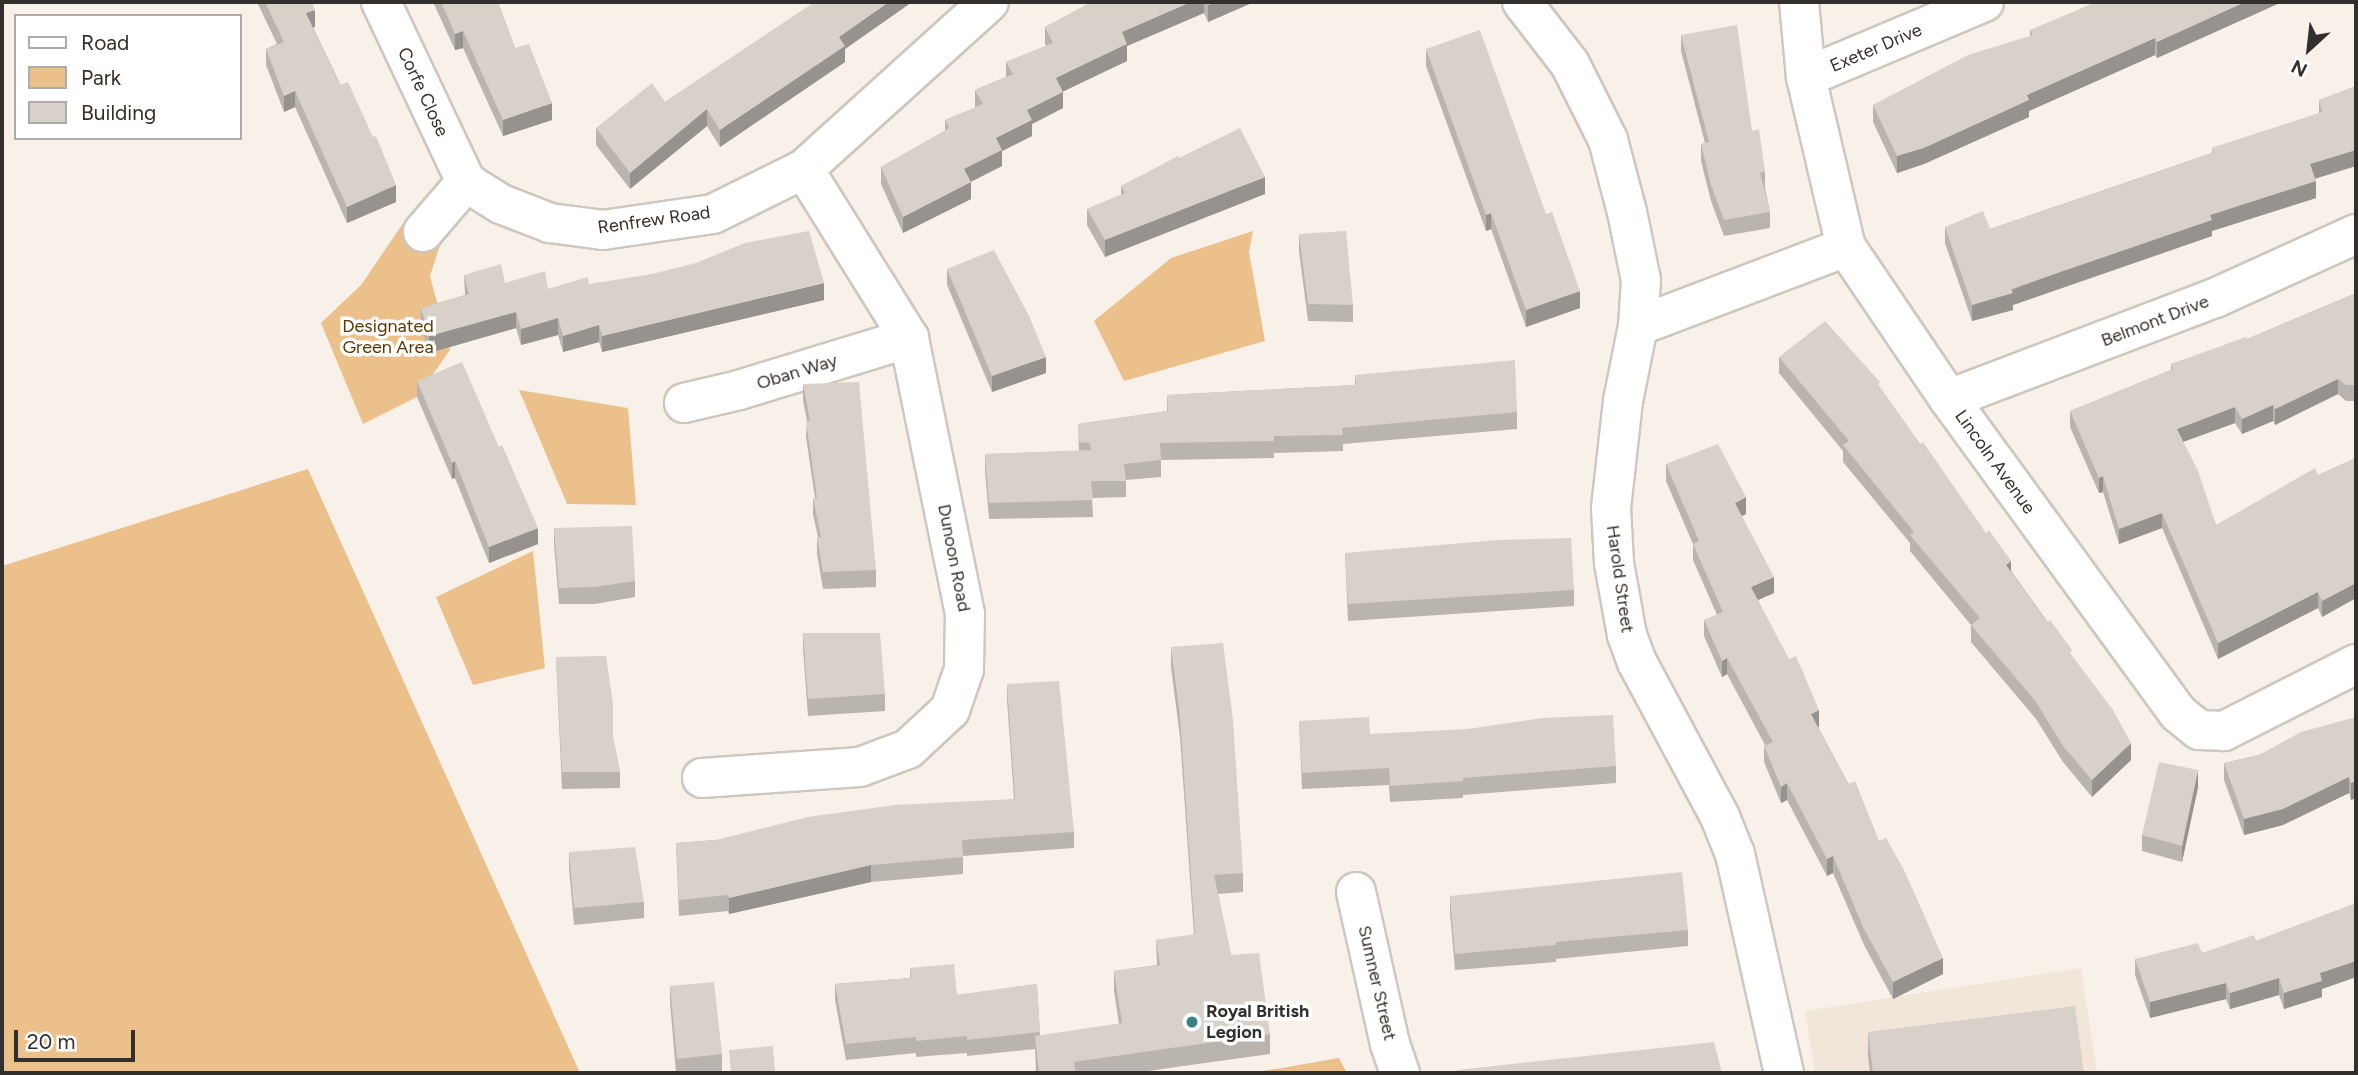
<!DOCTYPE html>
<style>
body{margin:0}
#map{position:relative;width:2358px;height:1075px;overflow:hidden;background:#f8f1ea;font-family:Figtree,sans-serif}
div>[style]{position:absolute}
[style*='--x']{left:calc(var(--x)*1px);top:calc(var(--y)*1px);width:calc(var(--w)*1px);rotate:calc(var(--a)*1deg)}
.built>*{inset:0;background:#f2e6d8}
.green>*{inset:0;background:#ebc08a}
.roads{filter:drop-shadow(2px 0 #cdc7bf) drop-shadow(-2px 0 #cdc7bf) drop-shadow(0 2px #cdc7bf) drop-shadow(0 -2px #cdc7bf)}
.minor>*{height:38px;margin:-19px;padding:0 19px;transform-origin:19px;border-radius:19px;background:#fff}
.wall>*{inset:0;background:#b9b4ad}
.shaded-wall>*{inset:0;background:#96928d}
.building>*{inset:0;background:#d7d1c9}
.dots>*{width:19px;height:19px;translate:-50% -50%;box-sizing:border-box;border:4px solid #fff;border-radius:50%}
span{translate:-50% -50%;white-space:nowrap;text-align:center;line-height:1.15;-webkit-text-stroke:7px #fff;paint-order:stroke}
.street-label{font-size:18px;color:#322f2c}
.park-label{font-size:18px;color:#5a3800}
.poi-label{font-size:18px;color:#322f2c;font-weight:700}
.left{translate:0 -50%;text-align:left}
.frame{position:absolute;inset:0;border:4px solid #322f2c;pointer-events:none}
.legend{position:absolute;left:14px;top:14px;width:228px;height:126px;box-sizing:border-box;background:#fff;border:2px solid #adacab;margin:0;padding:9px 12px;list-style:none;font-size:21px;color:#322f2c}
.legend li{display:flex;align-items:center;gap:14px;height:35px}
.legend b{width:35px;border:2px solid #adacab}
.north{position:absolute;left:2274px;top:14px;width:70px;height:70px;-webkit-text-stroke:5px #fff;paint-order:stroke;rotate:207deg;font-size:19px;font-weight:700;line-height:28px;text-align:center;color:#322f2c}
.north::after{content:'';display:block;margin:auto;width:24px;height:32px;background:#322f2c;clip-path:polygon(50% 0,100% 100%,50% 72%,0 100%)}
.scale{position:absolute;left:14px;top:1030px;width:121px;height:32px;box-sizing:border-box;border:4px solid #322f2c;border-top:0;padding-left:9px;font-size:21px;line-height:24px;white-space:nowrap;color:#322f2c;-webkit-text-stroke:5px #fff;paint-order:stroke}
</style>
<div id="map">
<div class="built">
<i style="clip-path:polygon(2081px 968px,2097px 1073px,1815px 1073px,1805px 1011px)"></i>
</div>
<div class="green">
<i style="clip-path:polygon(406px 219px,440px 245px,430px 276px,450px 350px,417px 397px,363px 424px,321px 323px,361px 285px)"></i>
<i style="clip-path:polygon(1253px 231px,1249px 252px,1265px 341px,1124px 381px,1094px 321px,1171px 258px)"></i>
<i style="clip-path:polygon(519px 390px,628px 408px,636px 505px,567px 504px)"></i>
<i style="clip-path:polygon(308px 469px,580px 1073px,2px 1073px,2px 566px)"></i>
<i style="clip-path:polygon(533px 551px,545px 668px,473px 685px,436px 597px)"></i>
<i style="clip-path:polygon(1339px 1058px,1347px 1073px,1249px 1073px,1282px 1068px)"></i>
</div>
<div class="roads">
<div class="minor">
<i style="--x:381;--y:2;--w:199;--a:64.7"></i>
<i style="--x:1522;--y:2;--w:78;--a:52.3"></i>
<i style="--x:1570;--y:64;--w:85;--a:63.4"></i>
<i style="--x:1608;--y:140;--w:74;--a:75.2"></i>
<i style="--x:1627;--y:212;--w:69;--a:78.4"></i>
<i style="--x:1641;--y:280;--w:46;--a:93.7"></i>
<i style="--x:1638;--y:326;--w:76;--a:101.3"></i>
<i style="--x:1623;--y:401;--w:108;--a:96.4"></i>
<i style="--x:1611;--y:508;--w:55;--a:86.9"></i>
<i style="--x:1614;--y:563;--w:73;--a:79.8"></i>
<i style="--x:1627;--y:635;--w:29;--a:70"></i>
<i style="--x:1637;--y:662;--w:176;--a:61.8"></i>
<i style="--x:1720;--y:817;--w:40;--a:68"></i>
<i style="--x:1735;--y:854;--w:224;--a:77.4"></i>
<i style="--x:1799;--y:2;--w:75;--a:84.7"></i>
<i style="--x:1806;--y:77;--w:175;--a:76.8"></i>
<i style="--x:1846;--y:247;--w:184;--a:55.9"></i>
<i style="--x:1949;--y:399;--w:389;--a:53.9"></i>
<i style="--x:2178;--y:713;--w:27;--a:39"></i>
<i style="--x:2199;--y:730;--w:25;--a:2"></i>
<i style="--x:2224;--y:731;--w:148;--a:-26.9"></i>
<i style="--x:1806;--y:77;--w:193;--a:-22.8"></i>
<i style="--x:466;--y:182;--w:41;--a:32.2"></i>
<i style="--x:501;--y:204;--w:53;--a:21.2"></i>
<i style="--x:550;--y:223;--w:53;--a:7.5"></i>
<i style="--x:603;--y:230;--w:111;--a:-8.3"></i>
<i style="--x:713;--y:214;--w:102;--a:-26.3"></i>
<i style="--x:804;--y:169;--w:249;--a:-42.1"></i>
<i style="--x:423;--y:232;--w:66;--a:-49.3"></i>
<i style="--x:1638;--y:326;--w:222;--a:-20.8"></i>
<i style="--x:1949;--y:399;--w:285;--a:-20.8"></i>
<i style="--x:2215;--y:298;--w:155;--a:-24.4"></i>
<i style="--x:684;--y:403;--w:57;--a:-13.3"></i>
<i style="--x:739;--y:390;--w:178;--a:-17"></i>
<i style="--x:702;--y:778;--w:158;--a:-4"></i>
<i style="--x:860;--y:767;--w:51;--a:-20.6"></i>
<i style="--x:908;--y:749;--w:57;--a:-42.9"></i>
<i style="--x:950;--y:710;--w:43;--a:-71.1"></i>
<i style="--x:964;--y:669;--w:55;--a:-89"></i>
<i style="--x:965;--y:614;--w:282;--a:-101.5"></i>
<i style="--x:909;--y:338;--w:199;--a:-121.9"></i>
<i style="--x:1356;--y:892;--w:156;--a:77.4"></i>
<i style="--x:1390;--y:1044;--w:31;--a:71"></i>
</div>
</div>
<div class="wall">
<i style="clip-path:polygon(257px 2px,312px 2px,315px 27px,313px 27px,396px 202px,347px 223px,295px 107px,284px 112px,266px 65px,266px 49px,277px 44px)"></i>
<i style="clip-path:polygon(433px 2px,498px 2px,515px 48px,552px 120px,503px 136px,463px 48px,455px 50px)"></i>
<i style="clip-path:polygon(815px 2px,912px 2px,845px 49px,845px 62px,720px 147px,707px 126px,630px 189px,596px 145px,596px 128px,665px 102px)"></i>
<i style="clip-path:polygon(1092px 2px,1254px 2px,1208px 22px,1204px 13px,1127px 46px,1127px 61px,1063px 91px,1063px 108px,1032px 124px,1032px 136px,1002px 151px,1002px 166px,971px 182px,971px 199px,903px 233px,881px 184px,881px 167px,945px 131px,945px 120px,975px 108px,975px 90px,1006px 77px,1006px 62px,1046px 46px,1045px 44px,1045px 27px)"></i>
<i style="clip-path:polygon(2282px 2px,2157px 58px,2155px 55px,2029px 111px,2029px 117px,1924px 164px,1897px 173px,1873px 122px,1873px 105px,2030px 36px,2030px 30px)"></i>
<i style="clip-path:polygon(1681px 35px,1752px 131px,1765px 172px,1765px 188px,1770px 212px,1770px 228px,1724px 236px,1711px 201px,1701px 161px,1701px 144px,1705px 143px,1681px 51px)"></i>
<i style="clip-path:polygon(1426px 49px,1580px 308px,1526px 327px,1491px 229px,1486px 231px,1426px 66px)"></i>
<i style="clip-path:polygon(2356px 86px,2356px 166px,2315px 179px,2316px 198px,2212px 231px,2212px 236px,2013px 305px,2013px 310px,1972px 321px,1945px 243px,1945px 227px,1990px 229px,2212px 153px,2212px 148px,2319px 114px,2319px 100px)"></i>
<i style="clip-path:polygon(1179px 158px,1265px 194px,1105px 257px,1087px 225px,1087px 209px,1121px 195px,1121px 186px)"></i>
<i style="clip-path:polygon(1299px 234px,1353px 305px,1353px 322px,1308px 321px,1299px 251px)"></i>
<i style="clip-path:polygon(947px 269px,1046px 373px,992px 392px,947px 285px)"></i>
<i style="clip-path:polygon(464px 275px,505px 283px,548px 289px,589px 284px,824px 300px,602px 352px,599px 342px,563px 352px,558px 335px,521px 345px,516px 328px,429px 353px,421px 325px,421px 308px,465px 295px)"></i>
<i style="clip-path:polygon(2356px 293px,2356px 401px,2346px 401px,2338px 394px,2275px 425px,2273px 421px,2242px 434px,2235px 423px,2183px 442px,2216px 525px,2318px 475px,2356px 458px,2356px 598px,2322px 617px,2318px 608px,2218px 659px,2162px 528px,2119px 544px,2103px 492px,2099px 493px,2070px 427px,2070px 411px,2171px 370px,2171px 364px,2247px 339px)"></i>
<i style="clip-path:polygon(1779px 357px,1880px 388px,2072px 656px,2131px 760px,2092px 797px,2063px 762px,2036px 719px,1971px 642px,1971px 625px,1910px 551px,1910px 543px,1843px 462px,1843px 451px,1779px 373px)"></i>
<i style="clip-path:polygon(1355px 375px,1517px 412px,1517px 429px,1343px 444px,1343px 451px,1274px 453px,1274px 458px,1161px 460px,1161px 477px,1126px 480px,1126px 497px,1092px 498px,1093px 517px,989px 519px,985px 471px,985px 454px,1079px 451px,1078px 424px,1167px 411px,1167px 395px,1355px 385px)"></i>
<i style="clip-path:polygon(417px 381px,538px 544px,489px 563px,455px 478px,452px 479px,417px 397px)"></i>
<i style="clip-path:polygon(803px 384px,876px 570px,876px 587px,823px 589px,817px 554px,817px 537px,818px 537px,813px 514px,813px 498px,815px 498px,806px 437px,807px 421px,803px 400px)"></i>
<i style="clip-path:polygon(1666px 464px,1746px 514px,1742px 516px,1774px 593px,1758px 600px,1818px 727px,1879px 841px,1943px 974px,1893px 999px,1864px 945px,1833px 873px,1827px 876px,1787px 800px,1781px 803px,1764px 762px,1764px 746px,1765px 745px,1727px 674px,1722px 677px,1704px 636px,1704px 620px,1717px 615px,1693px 560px,1693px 544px,1666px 481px)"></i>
<i style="clip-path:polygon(554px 528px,635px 581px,635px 597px,595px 604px,559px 604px,554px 544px)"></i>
<i style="clip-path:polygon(1345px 553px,1574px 590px,1574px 606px,1348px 621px)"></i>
<i style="clip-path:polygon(803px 633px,885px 694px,885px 711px,808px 716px,803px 649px)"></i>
<i style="clip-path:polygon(1171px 647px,1243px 873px,1243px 892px,1218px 894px,1231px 955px,1270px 1034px,1270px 1054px,1134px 1073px,1036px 1073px,1035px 1049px,967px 1056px,967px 1053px,916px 1057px,916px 1053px,846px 1060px,835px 1000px,835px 984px,910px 978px,910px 968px,957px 995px,1037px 984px,1040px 1036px,1119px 1024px,1114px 991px,1114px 971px,1157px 965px,1156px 940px,1194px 935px,1180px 737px,1171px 667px)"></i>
<i style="clip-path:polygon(556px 657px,613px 737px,620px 772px,620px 788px,562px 789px)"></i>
<i style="clip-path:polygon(1007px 684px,1074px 832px,1074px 848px,963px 856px,963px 874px,871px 882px,729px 914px,728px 911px,679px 916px,676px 843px,716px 840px,1014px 799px,1007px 700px)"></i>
<i style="clip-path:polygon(2356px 717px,2356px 798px,2351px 800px,2349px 793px,2283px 825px,2244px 835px,2224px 780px,2224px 763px,2259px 755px)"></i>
<i style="clip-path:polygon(1299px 721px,1370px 734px,1616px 766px,1616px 783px,1463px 795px,1463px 798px,1390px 802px,1389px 785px,1302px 789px)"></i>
<i style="clip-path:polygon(2198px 787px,2182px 862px,2142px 851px,2142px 835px)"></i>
<i style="clip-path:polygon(569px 852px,644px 902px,644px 918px,574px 925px,569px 868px)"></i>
<i style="clip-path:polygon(2356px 887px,2356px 977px,2322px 989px,2322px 997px,2284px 1009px,2279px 995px,2230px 1009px,2226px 999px,2150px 1018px,2135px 975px,2135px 959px,2202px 953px,2256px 941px,2355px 904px,2355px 888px)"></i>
<i style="clip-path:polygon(1450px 896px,1688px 930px,1688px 946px,1556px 959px,1556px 962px,1455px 970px,1450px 913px)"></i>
<i style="clip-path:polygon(670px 986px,722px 1054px,722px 1071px,696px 1073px,676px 1073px,670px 1002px)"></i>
<i style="clip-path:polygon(1868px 1032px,2084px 1073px,1870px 1073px,1868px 1055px)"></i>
</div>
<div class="shaded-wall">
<i style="clip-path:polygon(889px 2px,912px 2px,845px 49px,845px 62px,720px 147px,720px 130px,839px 37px)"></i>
<i style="clip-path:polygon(1191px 2px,1204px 2px,1204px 13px,1127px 46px,1127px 61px,1056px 95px,1056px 78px,1122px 32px)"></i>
<i style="clip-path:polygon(1216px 2px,1254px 2px,1208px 22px,1208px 5px)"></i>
<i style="clip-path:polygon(2245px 2px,2282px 2px,2157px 58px,2157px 42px)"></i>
<i style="clip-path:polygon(315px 10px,315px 27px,306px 30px,306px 13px)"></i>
<i style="clip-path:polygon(463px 31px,463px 48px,455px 50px,455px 34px)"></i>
<i style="clip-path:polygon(2155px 38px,2155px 55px,2029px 111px,2029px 117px,1924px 164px,1897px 173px,1897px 156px,2027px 95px)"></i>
<i style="clip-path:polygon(295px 91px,295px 107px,284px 112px,284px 96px)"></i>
<i style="clip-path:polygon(1063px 92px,1063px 108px,1032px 124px,1032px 136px,1002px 151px,1002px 166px,964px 185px,964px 169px,996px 138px,1027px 110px)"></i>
<i style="clip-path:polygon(552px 103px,552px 120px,503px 136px,503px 120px)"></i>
<i style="clip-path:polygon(707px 109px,707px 126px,630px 189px,630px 173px)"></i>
<i style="clip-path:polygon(2356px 150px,2356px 166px,2310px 180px,2310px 164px)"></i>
<i style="clip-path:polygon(1265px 177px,1265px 194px,1105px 257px,1105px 240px)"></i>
<i style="clip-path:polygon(2316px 181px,2316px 198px,2212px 231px,2212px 236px,2013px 305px,2013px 310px,1972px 321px,1972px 305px,2210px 215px)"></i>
<i style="clip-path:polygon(971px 182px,971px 199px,903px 233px,903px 217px)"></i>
<i style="clip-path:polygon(396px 185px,396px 202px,347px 223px,347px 207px)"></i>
<i style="clip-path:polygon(1491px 213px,1491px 229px,1486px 231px,1486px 215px)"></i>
<i style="clip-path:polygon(824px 283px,824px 300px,602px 352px,602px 336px)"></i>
<i style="clip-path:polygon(1580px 291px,1580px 308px,1526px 327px,1526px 310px)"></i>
<i style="clip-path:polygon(516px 312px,516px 328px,429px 353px,429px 336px)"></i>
<i style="clip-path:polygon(558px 318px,558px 335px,521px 345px,521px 329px)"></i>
<i style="clip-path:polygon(599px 325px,599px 342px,563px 352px,563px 336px)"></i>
<i style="clip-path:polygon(1046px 357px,1046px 373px,992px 392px,992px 376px)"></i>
<i style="clip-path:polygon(2338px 379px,2338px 394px,2275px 425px,2275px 409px)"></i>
<i style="clip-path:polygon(2273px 405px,2273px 421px,2242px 434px,2242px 419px)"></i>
<i style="clip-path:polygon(2235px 407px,2235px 423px,2177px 444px,2177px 429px)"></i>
<i style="clip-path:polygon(455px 461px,455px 478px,452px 479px,452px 463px)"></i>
<i style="clip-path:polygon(2103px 476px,2103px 492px,2099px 493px,2099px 478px)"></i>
<i style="clip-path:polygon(1746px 497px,1746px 514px,1735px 519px,1735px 503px)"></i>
<i style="clip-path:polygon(2162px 513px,2162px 528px,2119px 544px,2119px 529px)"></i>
<i style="clip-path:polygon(538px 528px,538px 544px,489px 563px,489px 547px)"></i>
<i style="clip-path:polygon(2011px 561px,2011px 577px,2006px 565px)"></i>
<i style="clip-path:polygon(1774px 577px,1774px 593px,1751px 603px,1751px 587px)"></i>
<i style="clip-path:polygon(2356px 583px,2356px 598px,2322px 617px,2322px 601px)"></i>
<i style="clip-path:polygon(2318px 592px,2318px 608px,2218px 659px,2218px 643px)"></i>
<i style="clip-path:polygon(1727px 658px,1727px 674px,1722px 677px,1722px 661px)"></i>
<i style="clip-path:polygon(1819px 710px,1819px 727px,1811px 730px,1811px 714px)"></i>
<i style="clip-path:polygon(2131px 743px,2131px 760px,2092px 797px,2092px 780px)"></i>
<i style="clip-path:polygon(2198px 770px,2198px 787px,2182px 862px,2182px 846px)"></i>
<i style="clip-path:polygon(2349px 777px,2349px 793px,2283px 825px,2244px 835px,2244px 819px)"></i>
<i style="clip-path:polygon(2356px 781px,2356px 798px,2351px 800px,2351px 783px)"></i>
<i style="clip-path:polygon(1787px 783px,1787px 800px,1781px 803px,1781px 787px)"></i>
<i style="clip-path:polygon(1833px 856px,1833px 873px,1827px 876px,1827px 859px)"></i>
<i style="clip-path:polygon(871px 865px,871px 882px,729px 914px,729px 898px)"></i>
<i style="clip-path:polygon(1943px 958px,1943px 974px,1893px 999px,1893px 982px)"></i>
<i style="clip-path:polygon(2356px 961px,2356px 977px,2322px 989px,2322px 997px,2284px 1009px,2284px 993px,2320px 973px)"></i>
<i style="clip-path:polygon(2279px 978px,2279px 995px,2230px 1009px,2230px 993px)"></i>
<i style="clip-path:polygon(2226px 983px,2226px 999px,2150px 1018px,2150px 1002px)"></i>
</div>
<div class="building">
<i style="clip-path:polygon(265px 2px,312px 2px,315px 10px,306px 13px,340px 85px,348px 82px,373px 137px,376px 136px,396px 185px,347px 207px,295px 91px,284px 96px,266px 49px,284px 42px)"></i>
<i style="clip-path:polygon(441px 2px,498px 2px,515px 48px,529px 44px,552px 103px,503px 120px,463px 31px,455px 34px)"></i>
<i style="clip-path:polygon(815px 2px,889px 2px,839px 37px,845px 46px,720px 130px,707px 109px,630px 173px,596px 128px,652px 83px,665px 102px)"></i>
<i style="clip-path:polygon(1092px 2px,1191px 2px,1122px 32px,1127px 44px,1056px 78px,1063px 92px,1027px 110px,1032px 120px,996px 138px,1002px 150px,964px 169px,971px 182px,903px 217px,881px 167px,949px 128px,945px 120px,983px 104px,975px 90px,1013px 74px,1006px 62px,1053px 43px,1045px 27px)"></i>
<i style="clip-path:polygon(1207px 2px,1216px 2px,1208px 5px)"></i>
<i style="clip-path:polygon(2096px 2px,2245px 2px,2157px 42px,2155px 38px,2027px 95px,2029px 100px,1924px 148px,1897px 156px,1873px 105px,1968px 55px,2033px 35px,2030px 30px)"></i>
<i style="clip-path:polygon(1737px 25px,1752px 131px,1759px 129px,1765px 172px,1760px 173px,1770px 212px,1724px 220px,1711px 185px,1701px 144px,1709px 142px,1681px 35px)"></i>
<i style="clip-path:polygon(1480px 30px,1546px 214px,1552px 212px,1580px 291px,1526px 310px,1491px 213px,1486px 215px,1426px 49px)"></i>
<i style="clip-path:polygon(2356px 86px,2356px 150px,2310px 164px,2316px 181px,2210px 215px,2212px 220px,2011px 289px,2013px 293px,1972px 305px,1945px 227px,1983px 211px,1990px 229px,2213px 153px,2212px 148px,2322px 112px,2319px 100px)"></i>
<i style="clip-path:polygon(1240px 128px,1265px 177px,1105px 240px,1087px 209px,1125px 193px,1121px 186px,1178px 156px,1179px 158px)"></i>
<i style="clip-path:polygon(809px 231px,824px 283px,602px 336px,599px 325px,563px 336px,558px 318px,521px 329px,516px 312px,429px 336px,421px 308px,469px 294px,464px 275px,501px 264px,505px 283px,545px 271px,548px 289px,588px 277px,589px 284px,652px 274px,696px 263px,745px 243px)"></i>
<i style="clip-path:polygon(1346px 231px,1353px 305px,1308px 304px,1299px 234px)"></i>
<i style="clip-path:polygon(994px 250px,1029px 316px,1046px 357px,992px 376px,947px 269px)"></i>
<i style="clip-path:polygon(2356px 293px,2356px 385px,2346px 385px,2338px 379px,2275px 409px,2273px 405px,2242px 419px,2235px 407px,2177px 429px,2198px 471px,2216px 525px,2315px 468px,2318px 475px,2356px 458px,2356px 583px,2322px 601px,2318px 592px,2218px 643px,2162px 513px,2119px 529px,2103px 476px,2099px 478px,2070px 411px,2173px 369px,2171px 364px,2246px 337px,2247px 339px)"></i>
<i style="clip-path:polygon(1825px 321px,1880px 382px,1878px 384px,1920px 444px,1923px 442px,1986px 533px,1989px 530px,2011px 561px,2006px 565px,2047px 622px,2050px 620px,2072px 650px,2070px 653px,2113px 710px,2131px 743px,2092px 780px,2063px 746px,2036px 702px,1971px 625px,1980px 618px,1910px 535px,1914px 532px,1843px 445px,1849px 441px,1779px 357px)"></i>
<i style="clip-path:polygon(1515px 360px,1517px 412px,1342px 428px,1343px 435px,1274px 436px,1274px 441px,1160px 443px,1161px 460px,1124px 464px,1126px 481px,1091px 481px,1093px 500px,989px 503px,985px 454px,1091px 450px,1090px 443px,1079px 442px,1078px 424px,1168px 411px,1167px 395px,1356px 385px,1355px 375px)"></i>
<i style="clip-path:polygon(462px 362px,499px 447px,502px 445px,538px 528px,489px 547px,455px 461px,452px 463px,417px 381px)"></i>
<i style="clip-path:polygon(859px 382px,876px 570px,823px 572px,817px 537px,821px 537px,813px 498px,817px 498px,806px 421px,810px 421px,803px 384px)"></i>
<i style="clip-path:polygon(1718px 444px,1746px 497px,1735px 503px,1774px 577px,1751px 587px,1789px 659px,1796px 656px,1819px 710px,1811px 714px,1848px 784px,1855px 781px,1879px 841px,1886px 838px,1905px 872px,1943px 958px,1893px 982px,1864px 929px,1833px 856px,1827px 859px,1787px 783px,1781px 787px,1764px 746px,1773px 742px,1727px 658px,1722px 661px,1704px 620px,1723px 612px,1693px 544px,1699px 541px,1666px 464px)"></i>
<i style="clip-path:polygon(632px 526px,635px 581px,595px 587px,559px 588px,554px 528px)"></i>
<i style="clip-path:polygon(1571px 538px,1574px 590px,1348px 604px,1345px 553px,1498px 540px)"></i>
<i style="clip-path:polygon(803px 633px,880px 633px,885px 694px,808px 699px)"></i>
<i style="clip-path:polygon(1223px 643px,1233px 720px,1243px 873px,1214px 875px,1231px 955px,1259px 953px,1270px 1034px,1074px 1062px,1076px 1073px,1039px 1073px,1035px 1036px,1122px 1023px,1114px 971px,1160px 965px,1156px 940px,1195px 934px,1180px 717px,1171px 647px)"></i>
<i style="clip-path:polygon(606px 656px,613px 704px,613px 737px,620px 772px,562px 772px,556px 657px)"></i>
<i style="clip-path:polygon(1059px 681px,1074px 832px,962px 840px,963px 857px,871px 865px,729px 898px,728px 895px,679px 900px,676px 843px,716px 840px,808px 817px,895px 805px,1015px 799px,1007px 684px)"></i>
<i style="clip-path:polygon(1613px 715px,1616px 766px,1463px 778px,1463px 781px,1390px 786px,1389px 768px,1302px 773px,1299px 721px,1369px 717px,1370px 734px,1468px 729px,1543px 718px)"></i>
<i style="clip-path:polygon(2356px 717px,2356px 781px,2351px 783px,2349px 777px,2283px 809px,2244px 819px,2224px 763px,2259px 755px,2301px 732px)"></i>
<i style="clip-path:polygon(2159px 762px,2198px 770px,2182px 846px,2142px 835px)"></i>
<i style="clip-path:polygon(635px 847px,644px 902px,574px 908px,569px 852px)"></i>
<i style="clip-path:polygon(1682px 872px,1688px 930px,1556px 942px,1556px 945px,1455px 954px,1450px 896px)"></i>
<i style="clip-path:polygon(2356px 903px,2356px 961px,2320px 973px,2322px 981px,2284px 993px,2279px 978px,2230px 993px,2226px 983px,2150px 1002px,2135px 959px,2198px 943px,2202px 953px,2254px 935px,2256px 941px)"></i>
<i style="clip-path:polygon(954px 964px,957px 995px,1037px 984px,1040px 1032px,967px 1040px,967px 1036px,916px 1041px,916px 1037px,846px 1044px,835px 984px,911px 978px,910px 968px)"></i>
<i style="clip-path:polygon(714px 982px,722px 1054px,677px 1059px,670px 986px)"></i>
<i style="clip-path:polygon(2075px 1006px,2084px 1073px,1873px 1073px,1868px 1032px)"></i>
<i style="clip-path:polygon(1714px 1042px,1722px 1073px,1457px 1073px,1457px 1070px)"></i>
<i style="clip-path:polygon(773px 1046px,775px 1073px,731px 1073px,729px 1050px)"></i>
</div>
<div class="dots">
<i style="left:1192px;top:1022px;background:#398184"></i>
</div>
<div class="street-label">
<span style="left:1876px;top:48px;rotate:-23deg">Exeter Drive</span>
<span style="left:423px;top:92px;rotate:65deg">Corfe Close</span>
<span style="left:654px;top:220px;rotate:-8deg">Renfrew Road</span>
<span style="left:2155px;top:321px;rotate:-21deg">Belmont Drive</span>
<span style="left:797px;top:372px;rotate:-17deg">Oban Way</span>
<span style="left:1995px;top:462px;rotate:54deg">Lincoln Avenue</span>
<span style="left:954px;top:558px;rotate:79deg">Dunoon Road</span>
<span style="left:1620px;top:579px;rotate:82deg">Harold Street</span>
<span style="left:1377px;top:983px;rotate:77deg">Sumner Street</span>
</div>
<div class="park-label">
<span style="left:388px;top:337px">Designated<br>Green Area</span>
</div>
<div class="poi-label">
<span class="left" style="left:1206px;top:1022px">Royal British<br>Legion</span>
</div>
<div class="frame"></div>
<ul class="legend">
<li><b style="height:9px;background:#fff"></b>Road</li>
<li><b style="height:19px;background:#ebc08a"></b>Park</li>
<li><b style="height:19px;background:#d7d1c9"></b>Building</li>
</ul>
<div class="north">N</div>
<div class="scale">20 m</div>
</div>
